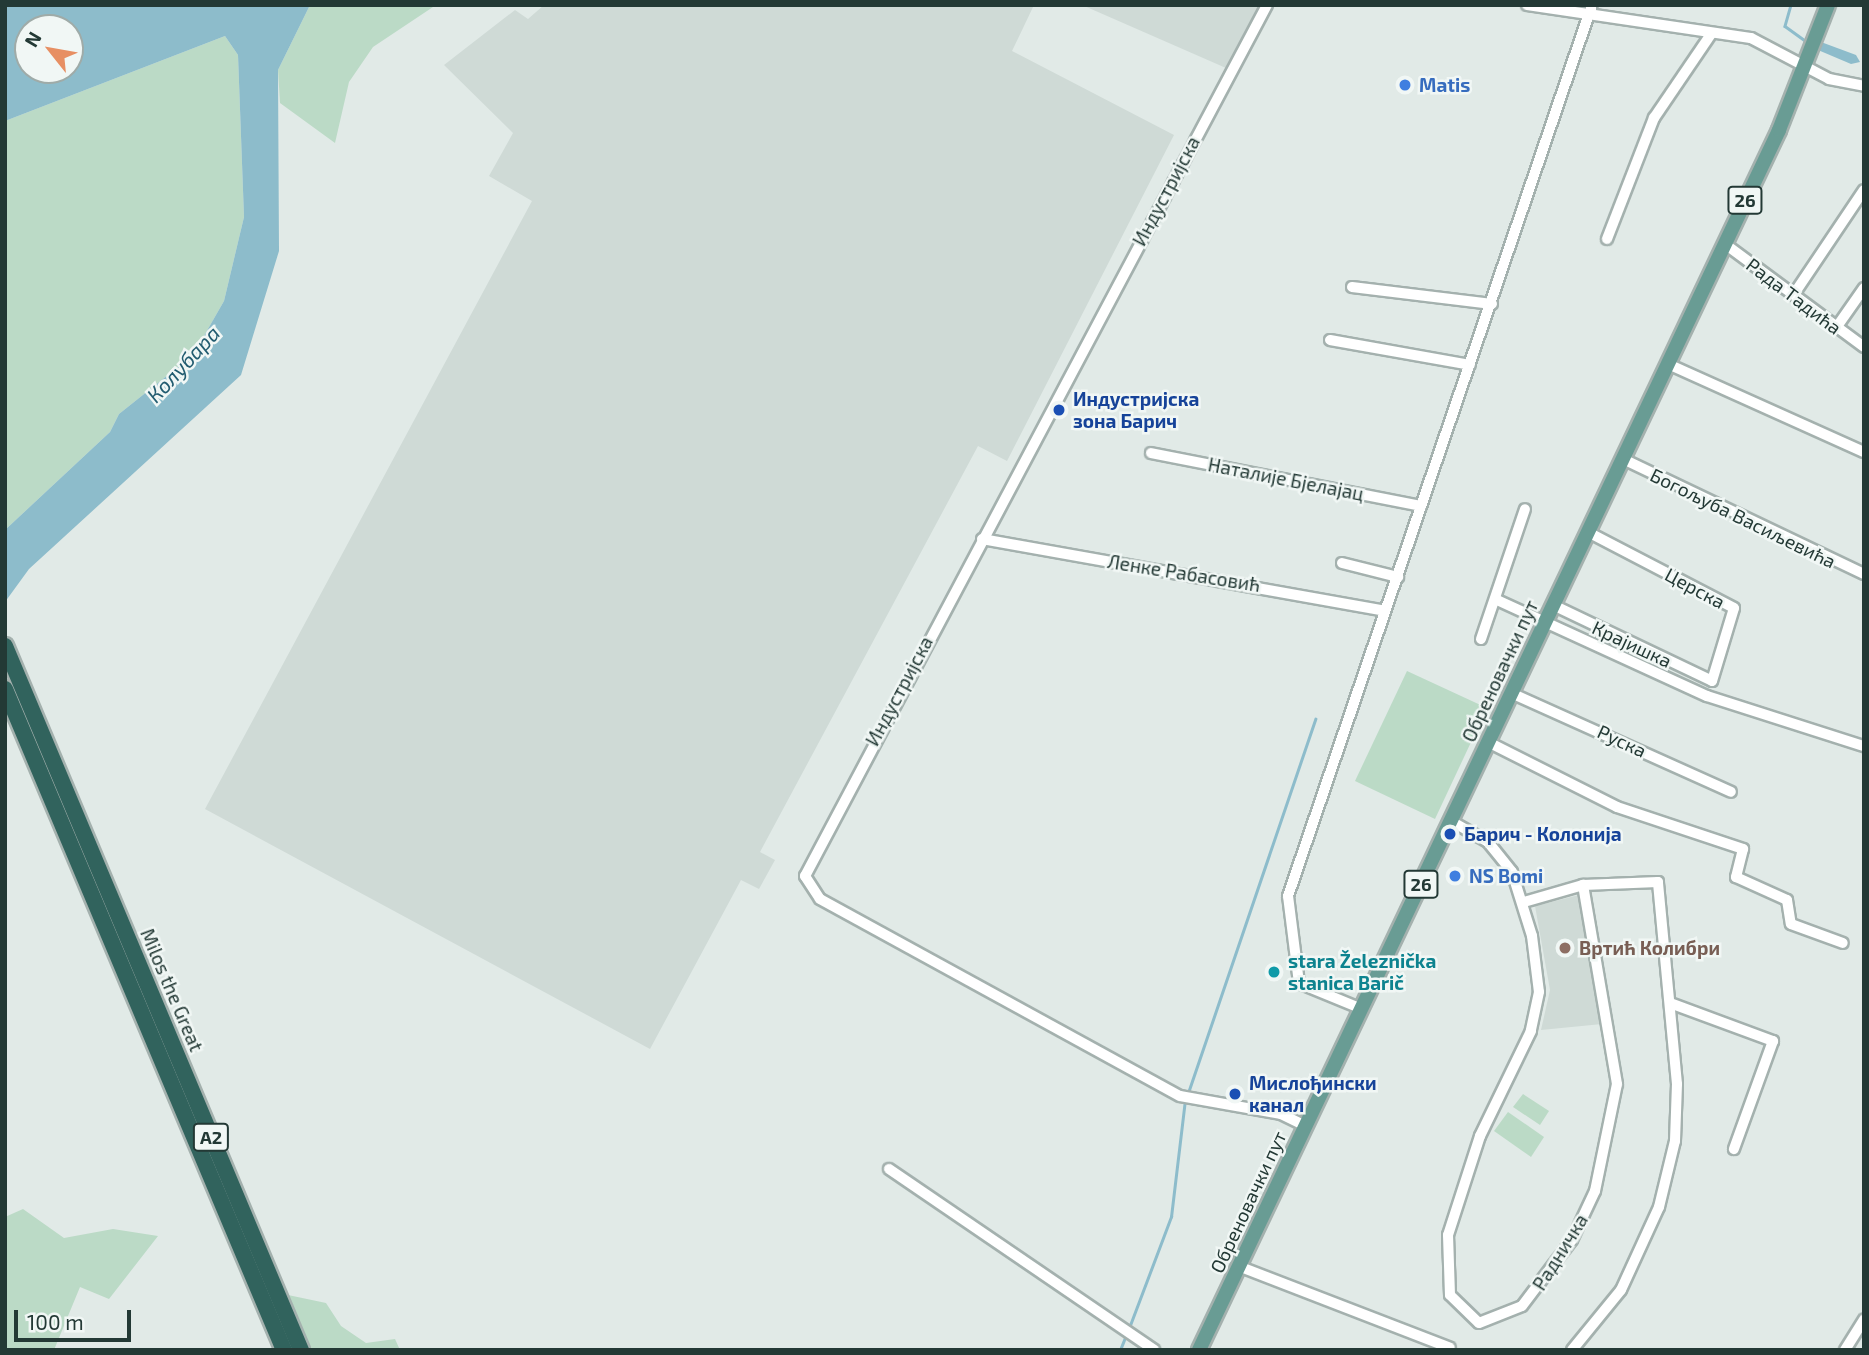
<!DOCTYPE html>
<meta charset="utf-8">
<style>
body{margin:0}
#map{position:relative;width:1869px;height:1355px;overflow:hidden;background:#e1eae7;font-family:"Exo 2",sans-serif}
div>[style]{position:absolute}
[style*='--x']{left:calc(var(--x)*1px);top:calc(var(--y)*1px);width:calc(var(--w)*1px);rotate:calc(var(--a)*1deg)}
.built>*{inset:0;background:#cfdad6}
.green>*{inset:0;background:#bbdac6}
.water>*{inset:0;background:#8dbccb}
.stream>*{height:2.5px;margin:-1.25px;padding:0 1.25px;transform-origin:1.25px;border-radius:1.25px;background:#8dbccb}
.roads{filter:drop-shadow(2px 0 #a4b1ae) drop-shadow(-2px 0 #a4b1ae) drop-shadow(0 2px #a4b1ae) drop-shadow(0 -2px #a4b1ae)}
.minor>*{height:10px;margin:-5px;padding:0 5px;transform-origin:5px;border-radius:5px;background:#fff}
.major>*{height:14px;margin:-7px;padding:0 7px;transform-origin:7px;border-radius:7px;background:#699c94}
.highway>*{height:16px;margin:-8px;padding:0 8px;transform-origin:8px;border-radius:8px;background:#31635d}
.dots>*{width:19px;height:19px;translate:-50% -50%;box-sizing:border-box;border:4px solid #f1f7f5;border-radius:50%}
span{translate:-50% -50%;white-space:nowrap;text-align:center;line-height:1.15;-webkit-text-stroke:5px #f1f7f5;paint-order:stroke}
.shield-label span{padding:2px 5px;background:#f1f7f5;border:2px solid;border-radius:5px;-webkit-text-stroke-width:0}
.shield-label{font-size:18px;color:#233935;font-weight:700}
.shop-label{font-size:19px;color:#366cbe;font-weight:700}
.left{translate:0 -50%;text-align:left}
.street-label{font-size:19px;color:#233935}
.transit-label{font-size:19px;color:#164399;font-weight:700}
.education-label{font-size:19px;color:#785e54;font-weight:700}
.culture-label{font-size:19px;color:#0d838f;font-weight:700}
.water-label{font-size:21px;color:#225c70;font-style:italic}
.frame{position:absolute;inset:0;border:7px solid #233935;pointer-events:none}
.north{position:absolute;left:14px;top:14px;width:70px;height:70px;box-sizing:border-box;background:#f1f7f5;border:2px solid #9faba8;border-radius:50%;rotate:301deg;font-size:19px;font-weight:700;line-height:28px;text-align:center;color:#233935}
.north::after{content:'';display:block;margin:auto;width:24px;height:32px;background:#e78f63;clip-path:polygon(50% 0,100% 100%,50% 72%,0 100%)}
.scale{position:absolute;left:14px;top:1310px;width:117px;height:32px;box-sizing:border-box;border:4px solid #233935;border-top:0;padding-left:9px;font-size:21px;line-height:24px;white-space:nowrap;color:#233935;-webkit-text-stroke:5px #f1f7f5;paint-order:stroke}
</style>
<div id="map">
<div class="built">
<i style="clip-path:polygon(544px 5px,1034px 5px,1012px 51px,1174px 135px,1007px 461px,978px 446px,760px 852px,775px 860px,759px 889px,741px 880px,650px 1049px,205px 809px,532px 201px,489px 176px,513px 133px,444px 65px,515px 10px,528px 19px)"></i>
<i style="clip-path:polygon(1082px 5px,1265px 5px,1226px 68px)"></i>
<i style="clip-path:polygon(1579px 895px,1602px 1024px,1541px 1030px,1550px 990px,1535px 906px)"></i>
</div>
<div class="green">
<i style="clip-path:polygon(310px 5px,436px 5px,373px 47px,349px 82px,335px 143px,280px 103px,278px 70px)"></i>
<i style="clip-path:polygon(225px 36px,238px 55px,244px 217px,224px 301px,193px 355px,119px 414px,110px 432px,5px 530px,5px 121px)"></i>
<i style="clip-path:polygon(1407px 671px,1487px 708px,1435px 819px,1355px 781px)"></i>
<i style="clip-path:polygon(1523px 1094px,1549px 1111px,1540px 1125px,1513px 1107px)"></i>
<i style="clip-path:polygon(1508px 1112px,1544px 1137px,1531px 1157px,1494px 1131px)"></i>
<i style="clip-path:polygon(23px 1209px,64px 1238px,113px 1229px,158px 1236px,109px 1299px,80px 1287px,54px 1350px,5px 1350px,5px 1217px)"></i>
<i style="clip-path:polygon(288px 1295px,326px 1303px,341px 1326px,366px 1343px,395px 1339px,400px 1350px,299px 1350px,277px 1318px)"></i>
</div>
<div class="water">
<i style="clip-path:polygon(evenodd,5px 5px,310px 5px,278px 70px,279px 251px,241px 375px,29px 569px,5px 602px,5px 530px,110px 432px,119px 414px,193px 355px,224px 301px,244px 217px,238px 55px,225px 36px,5px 121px,5px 5px,28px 28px,70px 28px,70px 70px,28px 70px,28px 28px)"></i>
<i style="clip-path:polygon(1821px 42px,1856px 55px,1860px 62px,1851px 64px,1818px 50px)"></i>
</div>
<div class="stream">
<i style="--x:1791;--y:5;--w:22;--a:106"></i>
<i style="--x:1785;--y:26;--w:29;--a:36"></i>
<i style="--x:1188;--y:1093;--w:395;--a:-71.2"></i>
<i style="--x:1129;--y:1328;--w:119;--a:-69.3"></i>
<i style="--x:1171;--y:1217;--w:119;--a:-83.2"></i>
<i style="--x:1120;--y:1350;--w:16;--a:-68"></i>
</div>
<div class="roads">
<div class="minor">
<i style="--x:1267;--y:5;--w:986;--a:117.94"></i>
<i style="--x:805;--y:876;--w:27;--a:57"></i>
<i style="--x:820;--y:899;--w:410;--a:28.7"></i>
<i style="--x:1180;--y:1096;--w:103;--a:10.1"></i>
<i style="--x:1281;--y:1114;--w:28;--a:26"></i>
<i style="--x:1527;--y:5;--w:226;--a:8.4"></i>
<i style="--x:1751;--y:38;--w:88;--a:27.7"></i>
<i style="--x:1829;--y:79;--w:36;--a:11"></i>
<i style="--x:1607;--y:239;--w:130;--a:-68.8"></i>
<i style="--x:1654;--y:118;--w:102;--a:-55.8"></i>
<i style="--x:1725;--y:244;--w:173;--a:36.5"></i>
<i style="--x:1352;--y:287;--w:141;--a:6.9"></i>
<i style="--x:1794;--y:294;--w:125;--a:-56.1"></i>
<i style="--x:1836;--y:328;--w:49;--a:-55"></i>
<i style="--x:1330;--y:340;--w:142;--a:10.1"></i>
<i style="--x:1668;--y:364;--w:215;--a:24.2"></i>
<i style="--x:1151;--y:453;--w:275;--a:11.1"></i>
<i style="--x:1623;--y:459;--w:267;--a:25.5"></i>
<i style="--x:982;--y:539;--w:409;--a:10.1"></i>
<i style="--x:1342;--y:563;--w:58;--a:14"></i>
<i style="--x:1497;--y:600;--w:231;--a:24.6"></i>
<i style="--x:1707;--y:696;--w:165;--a:17.7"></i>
<i style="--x:1553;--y:605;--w:176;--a:25.5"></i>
<i style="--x:1712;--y:681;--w:76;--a:-73.2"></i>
<i style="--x:1734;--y:608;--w:165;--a:-152.5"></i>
<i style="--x:1481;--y:639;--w:137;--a:-71.3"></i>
<i style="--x:1511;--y:693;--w:241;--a:24.2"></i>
<i style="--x:1488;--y:742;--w:144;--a:26.7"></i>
<i style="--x:1617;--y:807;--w:133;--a:18.4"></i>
<i style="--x:1743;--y:849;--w:29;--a:104"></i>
<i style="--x:1736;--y:877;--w:56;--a:24.3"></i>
<i style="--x:1787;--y:900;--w:24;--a:81"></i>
<i style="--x:1791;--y:924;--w:55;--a:20.1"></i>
<i style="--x:1451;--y:821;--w:43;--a:29.6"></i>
<i style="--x:1488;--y:842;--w:38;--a:51"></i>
<i style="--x:1512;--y:872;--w:67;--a:72.6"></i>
<i style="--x:1532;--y:936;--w:56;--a:82.9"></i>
<i style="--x:1539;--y:992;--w:40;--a:102"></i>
<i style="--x:1531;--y:1031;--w:117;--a:115.9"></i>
<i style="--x:1480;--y:1136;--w:104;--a:107.9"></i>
<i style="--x:1448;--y:1235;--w:60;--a:88.1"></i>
<i style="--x:1450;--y:1295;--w:40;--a:44"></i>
<i style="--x:1479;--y:1323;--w:46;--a:-21.6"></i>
<i style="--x:1522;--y:1306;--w:83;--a:-52.9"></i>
<i style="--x:1572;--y:1240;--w:54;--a:-64.9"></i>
<i style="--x:1595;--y:1191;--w:109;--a:-78.4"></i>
<i style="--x:1617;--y:1084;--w:202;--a:-99.7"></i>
<i style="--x:1583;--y:885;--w:61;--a:163.9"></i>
<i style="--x:1670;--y:1003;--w:110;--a:20.3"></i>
<i style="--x:1773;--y:1041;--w:115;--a:109.9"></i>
<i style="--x:1362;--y:1009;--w:68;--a:-157.6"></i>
<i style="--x:1299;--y:983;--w:88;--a:-97.2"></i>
<i style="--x:1288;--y:896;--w:941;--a:-71.16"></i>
<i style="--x:889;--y:1169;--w:321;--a:34.3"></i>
<i style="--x:1238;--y:1266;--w:227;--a:21.1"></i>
<i style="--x:1572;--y:1350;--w:77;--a:-50.8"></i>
<i style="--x:1621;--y:1290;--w:91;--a:-65.4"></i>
<i style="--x:1659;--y:1207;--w:68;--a:-76.4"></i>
<i style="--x:1675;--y:1141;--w:57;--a:-88"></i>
<i style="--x:1677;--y:1084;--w:203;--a:-95.4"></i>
<i style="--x:1658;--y:882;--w:75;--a:177.7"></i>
<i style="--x:1845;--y:1350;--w:36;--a:-58"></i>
</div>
<div class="major">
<i style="--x:1199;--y:1350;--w:1351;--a:-64.57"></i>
<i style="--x:1779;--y:130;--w:134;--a:-68.6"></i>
</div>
<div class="highway">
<i style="--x:5;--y:646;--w:764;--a:67.2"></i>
<i style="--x:5;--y:689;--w:717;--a:67.12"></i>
</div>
</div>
<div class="dots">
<i style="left:1405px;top:85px;background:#3f7fe0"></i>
<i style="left:1059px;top:410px;background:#1a4fb4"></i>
<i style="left:1450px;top:834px;background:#1a4fb4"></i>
<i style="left:1455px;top:876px;background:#3f7fe0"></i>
<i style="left:1565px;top:948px;background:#8d6e63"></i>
<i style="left:1274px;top:972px;background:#0f9aa8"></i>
<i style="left:1235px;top:1094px;background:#1a4fb4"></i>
</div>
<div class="shield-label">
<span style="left:1745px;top:200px">26</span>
<span style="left:1421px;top:884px">26</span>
<span style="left:211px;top:1137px">A2</span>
</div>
<div class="shop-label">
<span class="left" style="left:1419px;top:85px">Matis</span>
<span class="left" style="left:1469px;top:876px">NS Bomi</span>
</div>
<div class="street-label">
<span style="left:1166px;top:191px;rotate:-62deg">Индустријска</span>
<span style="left:1794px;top:296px;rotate:37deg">Рада Тадића</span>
<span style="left:1286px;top:479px;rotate:11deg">Наталије Бјелајац</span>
<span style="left:1743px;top:518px;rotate:26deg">Богољуба Васиљевића</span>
<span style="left:1184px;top:573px;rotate:9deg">Ленке Рабасовић</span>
<span style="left:1695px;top:588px;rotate:28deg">Церска</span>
<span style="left:1632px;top:644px;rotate:25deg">Крајишка</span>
<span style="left:1500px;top:671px;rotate:-65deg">Обреновачки пут</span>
<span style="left:899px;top:691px;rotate:-62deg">Индустријска</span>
<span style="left:1622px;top:741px;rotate:25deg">Руска</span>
<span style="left:172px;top:990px;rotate:67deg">Milos the Great</span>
<span style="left:1248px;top:1202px;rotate:-65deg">Обреновачки пут</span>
<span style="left:1560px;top:1252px;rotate:-58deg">Радничка</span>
</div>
<div class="transit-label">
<span class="left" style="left:1073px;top:410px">Индустријска<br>зона Барич</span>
<span class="left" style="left:1464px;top:834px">Барич - Колонија</span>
<span class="left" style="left:1249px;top:1094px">Мислођински<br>канал</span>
</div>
<div class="education-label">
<span class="left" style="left:1579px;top:948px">Вртић Колибри</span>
</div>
<div class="culture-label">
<span class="left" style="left:1288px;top:972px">stara Železnička<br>stanica Barič</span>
</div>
<div class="water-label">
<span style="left:183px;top:364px;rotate:-47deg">Колубара</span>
</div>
<div class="frame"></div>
<div class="north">N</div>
<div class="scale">100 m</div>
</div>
